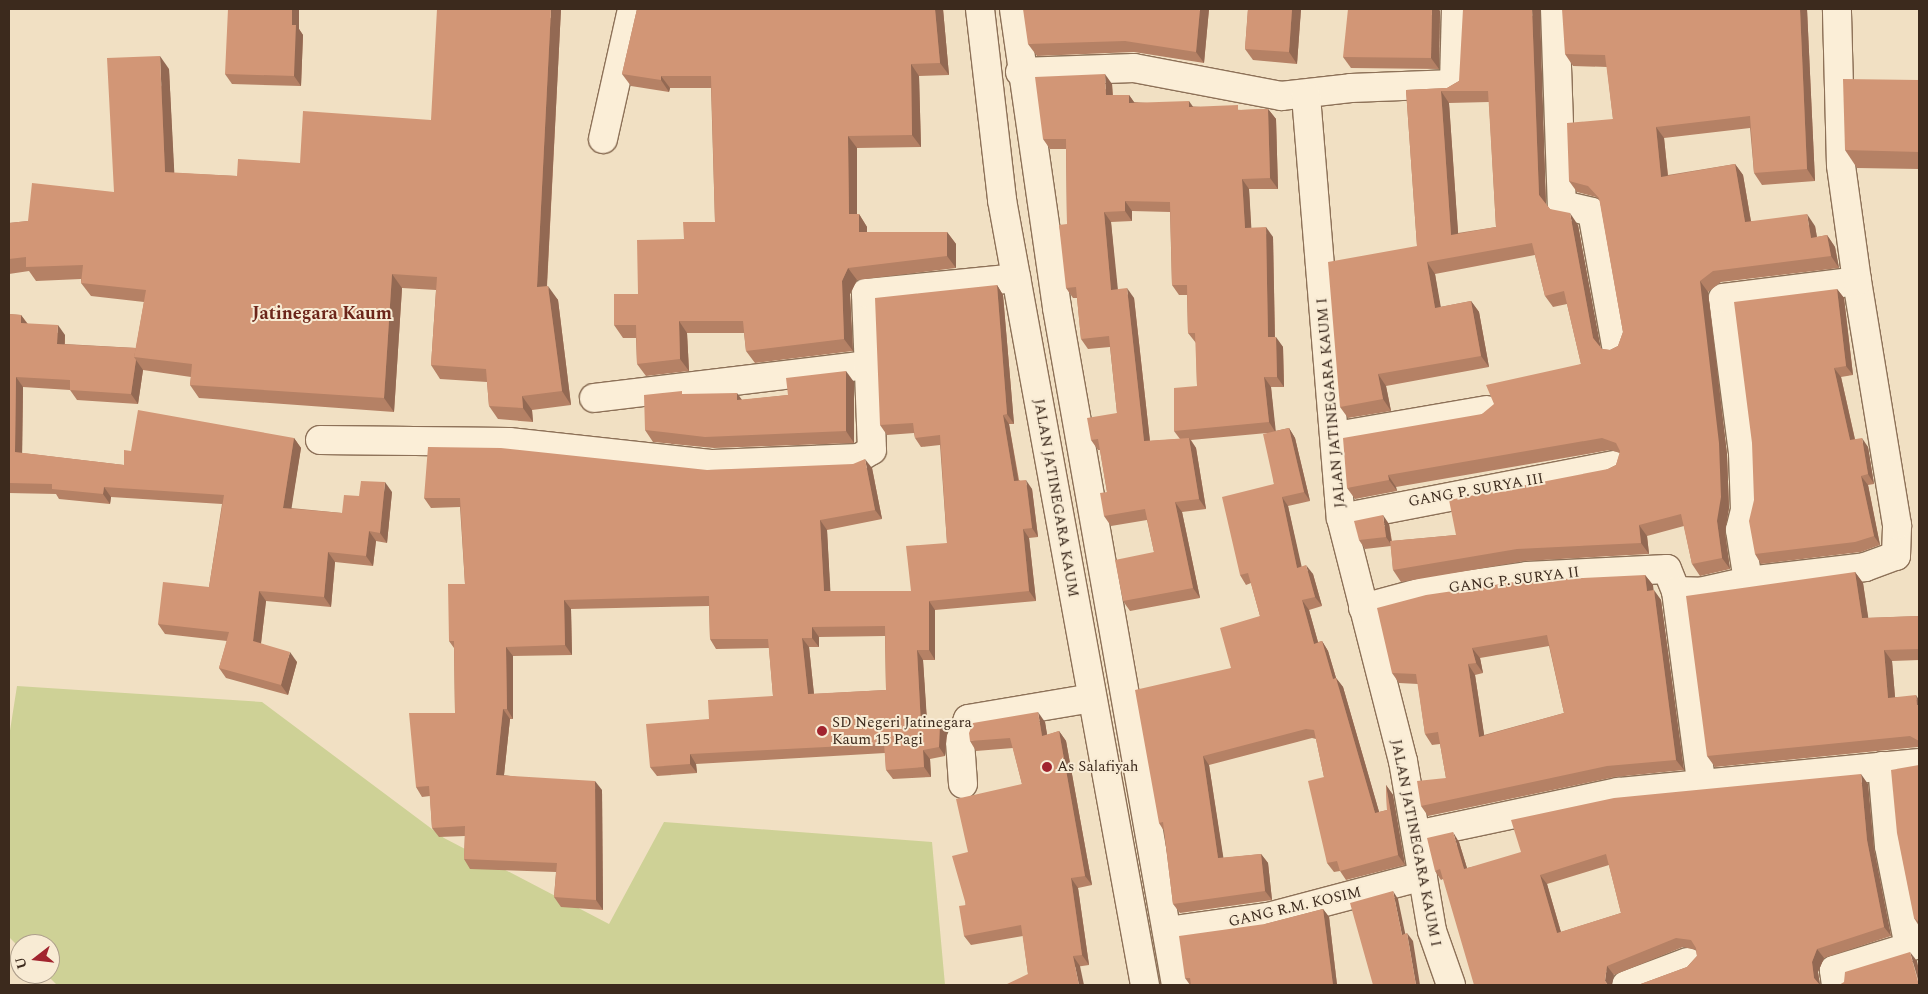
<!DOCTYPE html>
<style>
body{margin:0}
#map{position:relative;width:1928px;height:994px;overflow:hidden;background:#f1e0c3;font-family:Spectral,serif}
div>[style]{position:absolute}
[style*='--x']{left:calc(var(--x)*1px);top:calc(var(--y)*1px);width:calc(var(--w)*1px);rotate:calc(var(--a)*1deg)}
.green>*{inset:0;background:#ced196}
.roads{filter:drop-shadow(1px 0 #8d7158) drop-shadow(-1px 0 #8d7158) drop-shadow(0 1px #8d7158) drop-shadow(0 -1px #8d7158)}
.street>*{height:28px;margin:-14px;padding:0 14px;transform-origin:14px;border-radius:14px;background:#fbeed7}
.secondary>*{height:28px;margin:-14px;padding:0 14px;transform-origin:14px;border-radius:14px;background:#fbeed7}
.wall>*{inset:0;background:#b58165}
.shaded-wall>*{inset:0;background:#936953}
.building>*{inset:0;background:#d29676}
.dots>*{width:14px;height:14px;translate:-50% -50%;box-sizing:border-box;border:2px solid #f8ebd4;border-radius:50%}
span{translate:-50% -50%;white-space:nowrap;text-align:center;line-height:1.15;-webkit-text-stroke:4px #f8ebd4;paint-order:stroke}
.street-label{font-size:15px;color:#3c2a1d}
.poi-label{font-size:15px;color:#3c2a1d}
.left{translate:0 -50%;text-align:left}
.quarter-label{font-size:18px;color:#6c251a;font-weight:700}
.frame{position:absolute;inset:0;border:10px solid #3c2a1d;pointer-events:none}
.north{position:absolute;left:10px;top:934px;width:50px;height:50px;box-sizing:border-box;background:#f8ebd4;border:1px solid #ad9e8b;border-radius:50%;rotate:254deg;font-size:14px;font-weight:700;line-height:20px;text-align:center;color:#3c2a1d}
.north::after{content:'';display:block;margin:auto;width:18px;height:22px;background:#a1242e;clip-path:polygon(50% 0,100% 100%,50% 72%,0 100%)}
</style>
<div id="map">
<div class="green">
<i style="clip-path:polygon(17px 686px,262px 702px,444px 838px,609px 924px,664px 822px,932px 842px,945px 985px,57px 985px,46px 974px,50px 974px,50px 944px,20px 944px,20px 948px,9px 937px,9px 737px)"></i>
</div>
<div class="roads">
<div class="street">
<i style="--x:1555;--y:9;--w:196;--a:88"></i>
<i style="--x:1562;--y:205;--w:31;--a:13"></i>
<i style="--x:1592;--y:212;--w:136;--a:79.8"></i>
<i style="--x:1020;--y:72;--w:114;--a:-2"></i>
<i style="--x:1134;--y:68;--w:150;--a:10.8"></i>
<i style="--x:1281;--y:96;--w:70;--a:-6.5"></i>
<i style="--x:1351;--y:88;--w:103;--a:-2.2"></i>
<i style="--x:1454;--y:84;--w:75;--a:-88.5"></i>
<i style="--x:1306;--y:96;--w:423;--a:85.3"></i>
<i style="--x:1341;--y:518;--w:251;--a:75.7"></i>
<i style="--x:1403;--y:761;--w:172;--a:80.3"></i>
<i style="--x:1432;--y:931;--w:57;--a:70.6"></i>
<i style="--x:603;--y:139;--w:133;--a:-77.4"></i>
<i style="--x:594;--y:398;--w:275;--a:-6.9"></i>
<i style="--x:1336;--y:436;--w:153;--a:-9.8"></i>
<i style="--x:320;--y:440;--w:189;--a:0.6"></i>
<i style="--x:509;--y:442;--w:205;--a:6.2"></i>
<i style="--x:713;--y:464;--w:146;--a:-2.4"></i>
<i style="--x:859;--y:458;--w:15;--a:-32"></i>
<i style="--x:872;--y:450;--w:157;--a:-92.2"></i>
<i style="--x:866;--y:293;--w:151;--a:-5.7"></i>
<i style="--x:1341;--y:518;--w:277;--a:-11"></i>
<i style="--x:1748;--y:581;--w:118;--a:-6.8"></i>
<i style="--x:1865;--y:567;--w:33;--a:-20"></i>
<i style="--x:1896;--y:556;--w:31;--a:-88"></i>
<i style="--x:1897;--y:525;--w:247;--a:-99.3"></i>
<i style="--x:1676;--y:591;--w:24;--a:2"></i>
<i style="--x:1700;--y:592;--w:49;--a:-12.9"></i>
<i style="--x:1748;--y:581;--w:52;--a:-98.9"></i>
<i style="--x:1740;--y:530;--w:21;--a:-76"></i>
<i style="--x:1745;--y:510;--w:57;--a:-92"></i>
<i style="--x:1743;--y:453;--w:156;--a:-97.4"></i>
<i style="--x:1723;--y:298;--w:135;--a:-7.2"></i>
<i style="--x:1857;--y:281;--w:117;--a:-97.9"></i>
<i style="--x:1841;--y:165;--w:156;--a:-91.5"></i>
<i style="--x:1363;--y:608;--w:69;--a:-15"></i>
<i style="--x:1430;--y:590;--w:98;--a:-8.2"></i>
<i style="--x:1527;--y:576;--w:140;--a:-2.9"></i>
<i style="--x:1667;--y:569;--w:24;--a:68"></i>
<i style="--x:1676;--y:591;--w:193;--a:82.5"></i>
<i style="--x:1882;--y:766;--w:80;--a:85"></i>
<i style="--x:1889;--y:846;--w:103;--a:78.8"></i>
<i style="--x:963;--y:784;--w:43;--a:-94"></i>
<i style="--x:960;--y:741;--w:23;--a:-70"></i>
<i style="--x:968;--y:719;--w:126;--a:-9.6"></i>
<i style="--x:1416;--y:835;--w:207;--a:-12"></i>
<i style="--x:1618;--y:792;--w:302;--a:-5.5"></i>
<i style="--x:1167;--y:931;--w:102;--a:-7.9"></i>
<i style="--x:1268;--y:917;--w:160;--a:-14.8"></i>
<i style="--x:1626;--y:985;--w:66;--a:-20.4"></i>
<i style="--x:1836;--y:985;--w:15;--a:-98"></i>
<i style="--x:1834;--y:970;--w:89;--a:-17"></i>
</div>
<div class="secondary">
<i style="--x:980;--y:9;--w:192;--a:83.4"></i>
<i style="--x:1002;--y:200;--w:798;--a:79.68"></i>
<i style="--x:1014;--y:9;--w:302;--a:81.8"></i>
<i style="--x:1057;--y:308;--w:687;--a:80.03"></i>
</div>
</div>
<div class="wall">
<i style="clip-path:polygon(561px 9px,547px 287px,558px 300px,571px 405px,532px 410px,533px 422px,498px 419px,489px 406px,487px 382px,440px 379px,431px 365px,436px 290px,402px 288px,394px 412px,199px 398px,190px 385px,191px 377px,143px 370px,138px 404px,77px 400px,70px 390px,23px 387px,22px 453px,124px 465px,131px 451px,294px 438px,301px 448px,291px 508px,342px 513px,359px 496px,392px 492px,387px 543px,376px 541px,373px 566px,335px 562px,331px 607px,266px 601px,261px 644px,297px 662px,288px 695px,226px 678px,219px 668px,227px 641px,165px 634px,158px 624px,209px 587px,222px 504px,111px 497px,110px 504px,59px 499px,56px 494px,9px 493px,9px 314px,21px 315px,28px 324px,65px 335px,65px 344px,136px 348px,144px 302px,91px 296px,81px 283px,81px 279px,36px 281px,29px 271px,9px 274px,9px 223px,28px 221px,114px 192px,169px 69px,174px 173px,237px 176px,300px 163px,431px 120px)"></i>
<i style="clip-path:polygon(637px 9px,943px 9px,949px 75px,919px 76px,921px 147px,857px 148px,857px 214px,859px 214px,867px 227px,867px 232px,947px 232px,956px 244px,956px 268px,857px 280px,850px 294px,853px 351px,755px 363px,746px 351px,744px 333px,687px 333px,689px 371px,646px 376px,637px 364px,636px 338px,623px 338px,614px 325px,638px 294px,684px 239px,715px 222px,711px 88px,670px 88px,669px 92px,631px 86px,622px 74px)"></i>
<i style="clip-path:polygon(1209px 9px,1204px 63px,1134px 52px,1037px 56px,1028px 44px)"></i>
<i style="clip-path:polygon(1248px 9px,1301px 9px,1297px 64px,1253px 60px,1245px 49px)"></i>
<i style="clip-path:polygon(evenodd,1807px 9px,1815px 181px,1762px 185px,1754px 173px,1750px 128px,1664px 138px,1668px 175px,1735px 164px,1743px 175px,1751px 221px,1815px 226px,1817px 237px,1827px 235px,1835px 247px,1839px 268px,1721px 282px,1708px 292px,1727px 454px,1729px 508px,1725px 532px,1730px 569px,1700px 576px,1692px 564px,1684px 526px,1647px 536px,1649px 554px,1525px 561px,1401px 582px,1393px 570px,1391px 546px,1365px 549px,1359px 540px,1389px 524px,1392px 541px,1456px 535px,1608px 469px,1616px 465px,1620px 453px,1610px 450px,1396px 487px,1397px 491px,1355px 499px,1347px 488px,1482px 414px,1581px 364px,1567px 304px,1553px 307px,1545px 296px,1535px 255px,1435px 274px,1440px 307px,1471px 301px,1479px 312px,1489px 367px,1386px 386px,1391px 411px,1348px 418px,1340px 407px,1417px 246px,1406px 90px,1447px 88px,1459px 81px,1539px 10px,1546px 204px,1550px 209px,1578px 225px,1600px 347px,1602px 349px,1610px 350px,1618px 346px,1623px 332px,1600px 201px,1596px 197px,1577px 192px,1569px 181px,1613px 119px,1607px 67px,1573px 66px,1565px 54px,1807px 9px,1489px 102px,1496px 227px,1458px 233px,1449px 103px,1489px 102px)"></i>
<i style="clip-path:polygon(1440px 11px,1439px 69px,1351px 68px,1343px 57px)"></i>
<i style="clip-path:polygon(299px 29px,303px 35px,301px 86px,232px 84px,225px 74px)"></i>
<i style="clip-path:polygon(1919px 80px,1919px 169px,1857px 168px,1845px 150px)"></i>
<i style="clip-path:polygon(evenodd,1112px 84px,1113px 95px,1129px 95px,1134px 102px,1241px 110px,1268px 109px,1276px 119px,1278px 189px,1249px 189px,1251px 228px,1273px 237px,1275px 337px,1283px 347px,1284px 387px,1271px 387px,1275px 431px,1289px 428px,1295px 438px,1310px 501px,1288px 506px,1301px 567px,1313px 574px,1322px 606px,1309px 610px,1318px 642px,1322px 641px,1328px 651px,1336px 678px,1343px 687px,1379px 812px,1387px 810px,1386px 785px,1393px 795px,1405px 865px,1346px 880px,1340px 871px,1334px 872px,1327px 863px,1324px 777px,1316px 739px,1312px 738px,1209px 765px,1223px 858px,1261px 854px,1268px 863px,1272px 900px,1180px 913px,1173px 904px,1164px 831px,1159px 823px,1231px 668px,1260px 616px,1251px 583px,1246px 585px,1240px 575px,1274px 484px,1267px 433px,1191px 440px,1196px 448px,1206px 509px,1182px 512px,1200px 598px,1130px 611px,1123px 601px,1154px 552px,1147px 520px,1111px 526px,1104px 516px,1107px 492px,1100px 450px,1098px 450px,1091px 440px,1117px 413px,1110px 347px,1088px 349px,1081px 339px,1077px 298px,1073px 298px,1066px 288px,1067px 224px,1066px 149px,1050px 149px,1043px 139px,1112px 84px,1132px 211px,1170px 212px,1172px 285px,1179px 295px,1187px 295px,1188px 333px,1196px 343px,1197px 386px,1174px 431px,1180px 439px,1150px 441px,1134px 298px,1117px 289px,1111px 222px,1132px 221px,1132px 211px)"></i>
<i style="clip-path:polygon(evenodd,997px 285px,1003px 295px,1014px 424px,1009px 424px,1019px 480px,1032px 489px,1038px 537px,1029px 538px,1036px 601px,935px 610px,935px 660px,923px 660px,927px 724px,940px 722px,947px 732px,945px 756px,930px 759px,931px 777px,893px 779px,886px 770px,885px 753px,696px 764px,697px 773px,657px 776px,650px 767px,709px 719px,773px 696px,769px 648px,716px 649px,710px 639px,709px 606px,571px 609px,572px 655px,513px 656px,513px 719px,510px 719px,504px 775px,602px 790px,603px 910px,561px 907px,554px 897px,556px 872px,470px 869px,464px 859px,465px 836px,439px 837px,432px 828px,430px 796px,422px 797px,416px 787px,455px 713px,454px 648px,449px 641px,465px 584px,460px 507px,431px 508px,424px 498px,707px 470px,872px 468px,882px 519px,827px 530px,830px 591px,911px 591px,947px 543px,940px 445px,921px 447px,915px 438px,914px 433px,887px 435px,880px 425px,997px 285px,885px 636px,886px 690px,814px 694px,809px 647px,819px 647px,819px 637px,885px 636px)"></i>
<i style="clip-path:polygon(1837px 289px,1844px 298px,1853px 375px,1841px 377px,1855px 439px,1868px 447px,1874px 484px,1868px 485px,1880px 545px,1861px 552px,1761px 564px,1755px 554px)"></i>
<i style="clip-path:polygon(854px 382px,854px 443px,714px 448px,653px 442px,645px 430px,684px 394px,742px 400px,788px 395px)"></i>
<i style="clip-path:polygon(1855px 572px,1863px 583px,1868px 618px,1919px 616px,1919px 660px,1892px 661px,1895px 697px,1919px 700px,1919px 748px,1918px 747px,1715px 767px,1707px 756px)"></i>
<i style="clip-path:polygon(evenodd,1645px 575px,1653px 585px,1653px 590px,1661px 600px,1684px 770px,1615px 777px,1428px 816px,1421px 806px,1446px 778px,1440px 744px,1432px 745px,1425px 734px,1418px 684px,1399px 683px,1392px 673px,1645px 575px,1549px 646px,1564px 713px,1484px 735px,1475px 675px,1483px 673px,1480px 658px,1549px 646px)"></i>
<i style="clip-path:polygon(1045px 722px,1047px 735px,1059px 731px,1066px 741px,1092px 885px,1078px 888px,1089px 965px,1028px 974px,1023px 936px,971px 945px,964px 936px,968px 852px,1022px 784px,1013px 748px,976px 751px,970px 741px)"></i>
<i style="clip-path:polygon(1919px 765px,1919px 926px,1914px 918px)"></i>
<i style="clip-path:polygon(evenodd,1868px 784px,1874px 849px,1891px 936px,1824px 958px,1818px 972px,1820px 985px,1638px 985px,1687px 967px,1697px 956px,1696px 950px,1683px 947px,1614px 975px,1443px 879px,1441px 880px,1435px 871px,1459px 842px,1467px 868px,1868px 784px,1609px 865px,1621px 913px,1561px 932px,1547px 884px,1609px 865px)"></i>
<i style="clip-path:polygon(1323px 909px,1329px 917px,1337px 985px,1190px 985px,1185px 978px,1265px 924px)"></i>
</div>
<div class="shaded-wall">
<i style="clip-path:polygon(292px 9px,299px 9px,299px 29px,303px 35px,301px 86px,294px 76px,292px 25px)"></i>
<i style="clip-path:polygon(551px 9px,561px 9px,546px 301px,537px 287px)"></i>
<i style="clip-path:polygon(935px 9px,943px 9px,949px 75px,940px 63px)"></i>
<i style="clip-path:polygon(1200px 9px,1209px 9px,1204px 63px,1196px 52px)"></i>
<i style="clip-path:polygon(1292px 9px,1301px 9px,1297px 64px,1289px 52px)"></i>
<i style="clip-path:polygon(1432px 9px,1439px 9px,1440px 11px,1439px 69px,1431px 58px)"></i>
<i style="clip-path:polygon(1532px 9px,1540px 9px,1546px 206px,1539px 195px)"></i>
<i style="clip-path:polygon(1800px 9px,1807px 9px,1815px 181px,1807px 169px)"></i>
<i style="clip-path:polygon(160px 56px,169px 69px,175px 186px,165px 172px)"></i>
<i style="clip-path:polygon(911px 64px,919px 76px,921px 147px,912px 135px)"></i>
<i style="clip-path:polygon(1105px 74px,1112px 84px,1113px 105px,1106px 95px)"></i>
<i style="clip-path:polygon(661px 76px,670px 88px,669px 92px,661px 80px)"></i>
<i style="clip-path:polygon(1441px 91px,1449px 103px,1459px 246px,1451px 235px)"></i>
<i style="clip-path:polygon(1129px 95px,1136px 105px,1129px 103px)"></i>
<i style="clip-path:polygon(1189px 101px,1196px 111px,1189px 107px)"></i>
<i style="clip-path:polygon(1268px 109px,1276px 119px,1278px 189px,1270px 178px)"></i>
<i style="clip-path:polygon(1656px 127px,1664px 138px,1669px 188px,1661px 177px)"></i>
<i style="clip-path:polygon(848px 136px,857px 148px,857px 226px,849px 214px)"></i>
<i style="clip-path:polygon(1735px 164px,1743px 175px,1753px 234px,1745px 222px)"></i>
<i style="clip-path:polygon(1242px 179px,1249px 189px,1252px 238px,1245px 228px)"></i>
<i style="clip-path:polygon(1125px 201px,1132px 211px,1132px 221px,1125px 211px)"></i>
<i style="clip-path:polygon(1104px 212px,1111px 222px,1119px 300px,1111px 290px)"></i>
<i style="clip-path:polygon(1570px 213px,1578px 225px,1601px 349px,1593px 338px)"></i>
<i style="clip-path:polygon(859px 214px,867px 227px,867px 244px,859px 232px)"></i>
<i style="clip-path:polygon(1807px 214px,1815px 226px,1819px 250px,1811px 238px)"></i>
<i style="clip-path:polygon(1266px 227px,1273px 237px,1275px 347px,1268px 337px)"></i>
<i style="clip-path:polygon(947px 232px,956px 244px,956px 268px,947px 256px)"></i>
<i style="clip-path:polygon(1827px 235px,1835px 247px,1839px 268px,1831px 256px)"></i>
<i style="clip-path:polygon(1427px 262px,1435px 274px,1443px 319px,1435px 308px)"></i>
<i style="clip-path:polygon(848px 268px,857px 280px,850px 294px,853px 351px,844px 339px,842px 281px)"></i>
<i style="clip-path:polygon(392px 274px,402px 288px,394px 412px,384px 398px)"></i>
<i style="clip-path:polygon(1700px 281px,1708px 292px,1727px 454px,1729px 508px,1725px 532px,1730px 569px,1722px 558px,1717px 521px)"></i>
<i style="clip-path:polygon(997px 285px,1003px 295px,1014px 424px,1007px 414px)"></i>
<i style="clip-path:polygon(548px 286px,558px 300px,571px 405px,562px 391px)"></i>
<i style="clip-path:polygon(1127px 288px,1134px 298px,1151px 451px,1144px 441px)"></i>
<i style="clip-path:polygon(1837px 289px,1844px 298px,1853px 375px,1846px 366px)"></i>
<i style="clip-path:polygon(1471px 301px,1479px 312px,1489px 367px,1481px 356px)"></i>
<i style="clip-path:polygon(21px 315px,28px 325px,21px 323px)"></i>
<i style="clip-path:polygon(679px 321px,687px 333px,689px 371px,680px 359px)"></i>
<i style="clip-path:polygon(58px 325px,65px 335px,64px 354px,57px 344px)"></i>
<i style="clip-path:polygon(1276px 337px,1283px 347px,1284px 387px,1277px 377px)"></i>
<i style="clip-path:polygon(136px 360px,143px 370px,138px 404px,131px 394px)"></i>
<i style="clip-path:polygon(1834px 368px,1841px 377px,1857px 449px,1850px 440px)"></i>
<i style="clip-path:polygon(846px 371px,854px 382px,854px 443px,846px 431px)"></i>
<i style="clip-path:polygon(1378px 374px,1386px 386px,1391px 411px,1383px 399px)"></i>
<i style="clip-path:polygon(16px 377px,23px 387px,22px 462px,15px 452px)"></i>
<i style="clip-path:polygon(1264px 377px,1271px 387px,1276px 433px,1269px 422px)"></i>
<i style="clip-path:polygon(737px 393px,745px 404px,737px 400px)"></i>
<i style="clip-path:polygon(522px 396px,532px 410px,533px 422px,523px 408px)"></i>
<i style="clip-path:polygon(1003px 415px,1009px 424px,1020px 491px,1014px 481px)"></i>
<i style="clip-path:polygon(1289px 428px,1295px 438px,1310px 501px,1304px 492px)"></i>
<i style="clip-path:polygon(294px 438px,301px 448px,290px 518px,283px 508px)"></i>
<i style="clip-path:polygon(1189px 438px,1196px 448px,1206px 509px,1199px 499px)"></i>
<i style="clip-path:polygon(1862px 438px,1868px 447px,1874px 484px,1868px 474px)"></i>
<i style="clip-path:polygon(865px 459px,872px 468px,882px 519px,875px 510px)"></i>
<i style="clip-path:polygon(1388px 475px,1396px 487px,1397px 491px,1389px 480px)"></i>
<i style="clip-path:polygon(1861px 476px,1868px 485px,1880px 545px,1874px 536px)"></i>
<i style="clip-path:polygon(1026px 480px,1032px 489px,1038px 537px,1032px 528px)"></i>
<i style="clip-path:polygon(385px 482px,392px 492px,387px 543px,380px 533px)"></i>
<i style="clip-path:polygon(104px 487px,111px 497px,110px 504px,103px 494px)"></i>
<i style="clip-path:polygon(1282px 497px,1288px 506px,1304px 577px,1297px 568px)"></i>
<i style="clip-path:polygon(1175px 502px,1182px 512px,1200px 598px,1193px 588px)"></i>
<i style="clip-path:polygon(1383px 515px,1389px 524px,1392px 546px,1386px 537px)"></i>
<i style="clip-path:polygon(820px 520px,827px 530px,831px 601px,824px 591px)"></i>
<i style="clip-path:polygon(1639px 525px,1647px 536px,1649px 554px,1641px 543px)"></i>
<i style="clip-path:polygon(1023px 529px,1029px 538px,1036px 601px,1029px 591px)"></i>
<i style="clip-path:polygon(369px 531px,376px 541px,373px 566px,366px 556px)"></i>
<i style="clip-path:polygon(328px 552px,335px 562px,331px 607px,324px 597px)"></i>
<i style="clip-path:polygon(1306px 565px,1313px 574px,1322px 606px,1315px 597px)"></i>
<i style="clip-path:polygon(1855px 572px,1863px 583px,1870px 629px,1862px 618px)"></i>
<i style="clip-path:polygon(1645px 575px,1653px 585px,1655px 601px,1647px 591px)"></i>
<i style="clip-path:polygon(1654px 590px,1661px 600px,1684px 770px,1676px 760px)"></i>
<i style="clip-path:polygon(259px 591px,266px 601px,260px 651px,253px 641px)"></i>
<i style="clip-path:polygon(564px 600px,571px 609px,572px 655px,565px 645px)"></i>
<i style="clip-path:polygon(1302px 600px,1309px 610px,1321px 653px,1314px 644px)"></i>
<i style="clip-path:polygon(929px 601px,935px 610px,935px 660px,929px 650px)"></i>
<i style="clip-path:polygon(812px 627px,819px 637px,819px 647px,812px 638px)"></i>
<i style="clip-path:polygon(802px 638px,809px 647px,815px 704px,808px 694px)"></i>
<i style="clip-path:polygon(1322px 641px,1328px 651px,1339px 688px,1333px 679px)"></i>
<i style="clip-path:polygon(506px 647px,513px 656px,513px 719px,507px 709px)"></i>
<i style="clip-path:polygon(1472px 648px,1480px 658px,1483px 673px,1476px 663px)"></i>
<i style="clip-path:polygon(917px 650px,923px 660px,928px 735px,921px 725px)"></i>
<i style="clip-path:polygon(1884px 650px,1892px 661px,1896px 709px,1888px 698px)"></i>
<i style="clip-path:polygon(290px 652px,297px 662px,288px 695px,281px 685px)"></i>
<i style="clip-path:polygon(1468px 664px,1475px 675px,1486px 747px,1479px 737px)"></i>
<i style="clip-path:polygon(1336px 678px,1343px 687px,1382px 822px,1375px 813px)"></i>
<i style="clip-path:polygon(1916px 695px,1919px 700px,1919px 708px,1917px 705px)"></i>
<i style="clip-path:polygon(503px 709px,510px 719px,503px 784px,496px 775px)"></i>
<i style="clip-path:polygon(1038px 712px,1045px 722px,1049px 746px,1042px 736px)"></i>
<i style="clip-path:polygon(940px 722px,947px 732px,945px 756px,939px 747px)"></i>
<i style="clip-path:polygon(1059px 731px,1066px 741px,1092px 885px,1085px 876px)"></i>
<i style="clip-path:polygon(923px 750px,930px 759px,931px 777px,924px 767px)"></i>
<i style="clip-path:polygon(690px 754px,696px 764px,697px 773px,690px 764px)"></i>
<i style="clip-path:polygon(1203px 756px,1209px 765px,1225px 868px,1218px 858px)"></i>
<i style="clip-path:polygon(1861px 774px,1868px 784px,1874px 849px,1891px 936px,1884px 927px,1867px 840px)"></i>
<i style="clip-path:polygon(595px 781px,602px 790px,603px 910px,596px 900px)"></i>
<i style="clip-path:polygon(1386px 785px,1393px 795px,1405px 865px,1398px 855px)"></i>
<i style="clip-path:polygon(1453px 832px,1459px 842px,1470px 878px,1464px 869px)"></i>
<i style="clip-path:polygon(1261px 854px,1268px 863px,1272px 900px,1265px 891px)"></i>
<i style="clip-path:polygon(1540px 875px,1547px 884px,1564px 943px,1557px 933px)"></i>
<i style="clip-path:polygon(1071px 878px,1078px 888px,1089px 965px,1082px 955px)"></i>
<i style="clip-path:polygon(1393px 891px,1398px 899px,1407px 942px,1402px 935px)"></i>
<i style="clip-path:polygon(1323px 909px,1329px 917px,1337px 985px,1333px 985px)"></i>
<i style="clip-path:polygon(1407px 933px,1413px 941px,1420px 985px,1416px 985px)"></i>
<i style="clip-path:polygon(1817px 949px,1824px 958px,1818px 972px,1820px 985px,1819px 985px,1814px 978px,1812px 962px)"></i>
<i style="clip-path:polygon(1910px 952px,1917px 961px,1919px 970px,1919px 983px)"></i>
<i style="clip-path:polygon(1073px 956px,1080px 966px,1084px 985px,1079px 985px)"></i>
<i style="clip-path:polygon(1607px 966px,1614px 975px,1612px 985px,1608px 985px,1605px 981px)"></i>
</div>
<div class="building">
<i style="clip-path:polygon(228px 9px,292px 9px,292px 25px,296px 25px,294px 76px,225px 74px)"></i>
<i style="clip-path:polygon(437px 9px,551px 9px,537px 287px,548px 286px,562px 391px,522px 396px,523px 408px,489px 406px,486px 369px,431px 365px,437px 277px,392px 274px,384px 398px,190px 385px,192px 364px,134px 357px,146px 290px,81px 283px,83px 265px,26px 267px,26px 257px,9px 259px,9px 223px,28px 221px,32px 183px,114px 192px,107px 58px,160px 56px,165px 172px,237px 176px,238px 159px,300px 163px,303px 111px,431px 120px)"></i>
<i style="clip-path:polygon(637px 9px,935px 9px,940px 63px,911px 64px,912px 135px,848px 136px,849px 214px,859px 214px,859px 232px,947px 232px,947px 256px,848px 268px,842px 281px,844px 339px,746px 351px,743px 321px,679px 321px,680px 359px,637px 364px,636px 325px,614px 325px,614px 294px,638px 294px,637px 240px,684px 239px,683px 222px,715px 222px,711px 76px,661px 76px,661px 80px,622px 74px)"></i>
<i style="clip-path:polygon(1023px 9px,1200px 9px,1196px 52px,1125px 41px,1028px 44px)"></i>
<i style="clip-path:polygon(1248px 9px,1292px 9px,1289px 52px,1245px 49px)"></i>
<i style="clip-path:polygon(1348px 9px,1432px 9px,1431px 58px,1343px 57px)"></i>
<i style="clip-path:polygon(evenodd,1463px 9px,1532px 9px,1539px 195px,1550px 209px,1570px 213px,1593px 338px,1602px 349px,1610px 350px,1618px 346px,1623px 332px,1599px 198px,1588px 186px,1569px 181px,1567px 123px,1613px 119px,1605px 55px,1565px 54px,1562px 9px,1800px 9px,1807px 169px,1754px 173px,1750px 116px,1656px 127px,1661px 177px,1735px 164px,1745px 222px,1807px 214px,1811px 238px,1827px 235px,1831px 256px,1713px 271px,1700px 281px,1719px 443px,1721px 497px,1717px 521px,1722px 558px,1692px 564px,1681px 514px,1639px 525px,1641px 543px,1517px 549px,1393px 570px,1390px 541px,1456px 535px,1449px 500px,1608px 469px,1616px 465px,1620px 451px,1616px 443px,1602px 438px,1388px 475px,1389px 480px,1347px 488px,1343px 438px,1482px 414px,1494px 404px,1486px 385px,1581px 364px,1564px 291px,1545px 296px,1532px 243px,1427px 262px,1435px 308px,1471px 301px,1481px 356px,1378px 374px,1383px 399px,1340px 407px,1328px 262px,1417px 246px,1406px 90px,1447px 88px,1459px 81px,1463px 9px,1441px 91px,1488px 91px,1496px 227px,1451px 235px,1441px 91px)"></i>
<i style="clip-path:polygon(1105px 74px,1106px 95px,1129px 95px,1129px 103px,1189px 101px,1189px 107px,1238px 105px,1238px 110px,1268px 109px,1270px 178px,1242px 179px,1245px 228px,1266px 227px,1268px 337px,1276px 337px,1277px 377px,1264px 377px,1269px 422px,1174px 431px,1174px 388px,1197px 386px,1195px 333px,1188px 333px,1187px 285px,1172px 285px,1170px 202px,1125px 201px,1125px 211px,1104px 212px,1111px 290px,1127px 288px,1144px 441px,1189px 438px,1199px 499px,1175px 502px,1193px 588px,1123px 601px,1115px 560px,1154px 552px,1145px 509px,1104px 516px,1100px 493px,1107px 492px,1098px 439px,1091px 440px,1087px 418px,1117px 413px,1109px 336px,1081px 339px,1076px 287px,1066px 288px,1059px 225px,1067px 224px,1066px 139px,1043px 139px,1035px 77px)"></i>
<i style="clip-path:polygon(1843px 79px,1919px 80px,1919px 152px,1845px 150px)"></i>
<i style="clip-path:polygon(evenodd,997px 285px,1007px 414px,1003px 415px,1014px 481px,1026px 480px,1032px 528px,1023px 529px,1029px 591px,929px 601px,929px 650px,917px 650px,921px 725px,940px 722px,939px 747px,923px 750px,924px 767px,886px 770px,884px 744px,690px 754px,690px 764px,650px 767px,646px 724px,709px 719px,708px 700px,773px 696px,768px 639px,710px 639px,709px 596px,564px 600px,565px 645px,506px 647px,507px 709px,503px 709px,496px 775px,595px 781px,596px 900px,554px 897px,557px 863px,464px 859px,465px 826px,432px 828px,429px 786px,416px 787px,409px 713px,455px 713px,454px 641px,449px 641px,448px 584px,465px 584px,460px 498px,424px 498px,428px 447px,501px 448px,707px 470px,853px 464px,865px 459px,875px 510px,820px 520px,824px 591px,911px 591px,906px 546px,947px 543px,940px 435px,915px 438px,913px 423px,880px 425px,875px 298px,997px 285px,885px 626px,886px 690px,808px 694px,802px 638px,812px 638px,812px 627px,885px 626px)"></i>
<i style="clip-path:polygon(1837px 289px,1846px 366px,1834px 368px,1850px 440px,1862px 438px,1868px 474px,1861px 476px,1874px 536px,1855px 542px,1755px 554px,1749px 521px,1754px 500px,1752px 443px,1734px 302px)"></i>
<i style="clip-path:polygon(9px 314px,21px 315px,21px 323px,58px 325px,57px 344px,136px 348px,134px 357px,136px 360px,131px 394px,70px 390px,70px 380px,16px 377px,15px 452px,124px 465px,124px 450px,131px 451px,138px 410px,294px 438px,283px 508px,342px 513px,344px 495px,359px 496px,361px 481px,385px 482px,380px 533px,369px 531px,366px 556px,328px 552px,324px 597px,259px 591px,253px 641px,290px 652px,281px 685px,219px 668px,229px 632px,158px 624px,163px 582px,209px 587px,224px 495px,104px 487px,103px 494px,52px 489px,52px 484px,9px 483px)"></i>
<i style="clip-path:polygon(846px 371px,846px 431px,705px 437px,645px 430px,644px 395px,682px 391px,682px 394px,737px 393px,737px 400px,788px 395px,786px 378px)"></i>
<i style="clip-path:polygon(1289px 428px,1304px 492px,1282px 497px,1297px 568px,1306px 565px,1315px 597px,1302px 600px,1314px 644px,1322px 641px,1333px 679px,1336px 678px,1375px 813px,1387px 810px,1386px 785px,1398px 855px,1340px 871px,1337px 861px,1327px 863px,1308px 781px,1324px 777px,1314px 730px,1306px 729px,1203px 756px,1218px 858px,1261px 854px,1265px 891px,1173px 904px,1163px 822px,1159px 823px,1135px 690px,1231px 668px,1220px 628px,1260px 616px,1248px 573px,1240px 575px,1222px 497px,1274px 484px,1263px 434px)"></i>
<i style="clip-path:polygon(1383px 515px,1386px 537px,1359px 540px,1354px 521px)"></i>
<i style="clip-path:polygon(1855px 572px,1862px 618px,1919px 616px,1919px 649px,1884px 650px,1888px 698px,1916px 695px,1917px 705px,1919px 705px,1919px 741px,1910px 736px,1707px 756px,1686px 596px)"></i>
<i style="clip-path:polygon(evenodd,1645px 575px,1647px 591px,1654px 590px,1676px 760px,1607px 766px,1421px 806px,1417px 781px,1446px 778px,1438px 732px,1425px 734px,1416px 674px,1392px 673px,1377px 608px,1426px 595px,1521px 581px,1645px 575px,1547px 635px,1564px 713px,1479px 737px,1468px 664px,1476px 663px,1472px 648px,1547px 635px)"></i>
<i style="clip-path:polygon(1038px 712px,1042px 736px,1059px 731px,1085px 876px,1071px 878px,1082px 955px,1073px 956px,1079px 985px,1005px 985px,1028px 974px,1021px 925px,964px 936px,959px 906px,966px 905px,952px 856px,968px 852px,956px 799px,1022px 784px,1010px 738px,970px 741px,969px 733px,973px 723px)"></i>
<i style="clip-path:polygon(1919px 765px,1919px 922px,1914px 918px,1897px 833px,1891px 770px)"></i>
<i style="clip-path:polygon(evenodd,1861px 774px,1867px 840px,1884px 927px,1817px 949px,1812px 962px,1814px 978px,1820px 985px,1638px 985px,1687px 967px,1697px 956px,1696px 948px,1691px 940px,1676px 938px,1607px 966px,1605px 981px,1608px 985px,1474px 985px,1440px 869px,1435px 871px,1427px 838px,1453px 832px,1464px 869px,1521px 852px,1511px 820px,1614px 798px,1861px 774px,1606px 854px,1621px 913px,1557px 933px,1540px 875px,1606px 854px)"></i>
<i style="clip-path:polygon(1393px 891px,1402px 935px,1407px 933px,1416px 985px,1373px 985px,1350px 903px)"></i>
<i style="clip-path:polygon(1323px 909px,1333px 985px,1191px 985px,1190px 978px,1185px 978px,1179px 936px,1265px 924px)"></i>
<i style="clip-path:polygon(1910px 952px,1919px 985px,1839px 985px,1844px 982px,1845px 972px)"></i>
</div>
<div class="dots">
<i style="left:822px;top:731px;background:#a1242e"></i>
<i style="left:1047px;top:767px;background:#a1242e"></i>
</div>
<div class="street-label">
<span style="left:1331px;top:403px;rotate:-95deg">JALAN JATINEGARA KAUM I</span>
<span style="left:1476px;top:490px;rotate:-10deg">GANG P. SURYA III</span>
<span style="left:1056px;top:498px;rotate:80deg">JALAN JATINEGARA KAUM</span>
<span style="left:1514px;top:580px;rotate:-7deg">GANG P. SURYA II</span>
<span style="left:1416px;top:843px;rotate:79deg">JALAN JATINEGARA KAUM I</span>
<span style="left:1295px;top:907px;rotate:-13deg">GANG R.M. KOSIM</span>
</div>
<div class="poi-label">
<span class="left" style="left:832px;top:731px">SD Negeri Jatinegara<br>Kaum 15 Pagi</span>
<span class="left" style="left:1057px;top:767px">As Salafiyah</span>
</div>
<div class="quarter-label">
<span style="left:322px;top:314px">Jatinegara Kaum</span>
</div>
<div class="frame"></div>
<div class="north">U</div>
</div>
